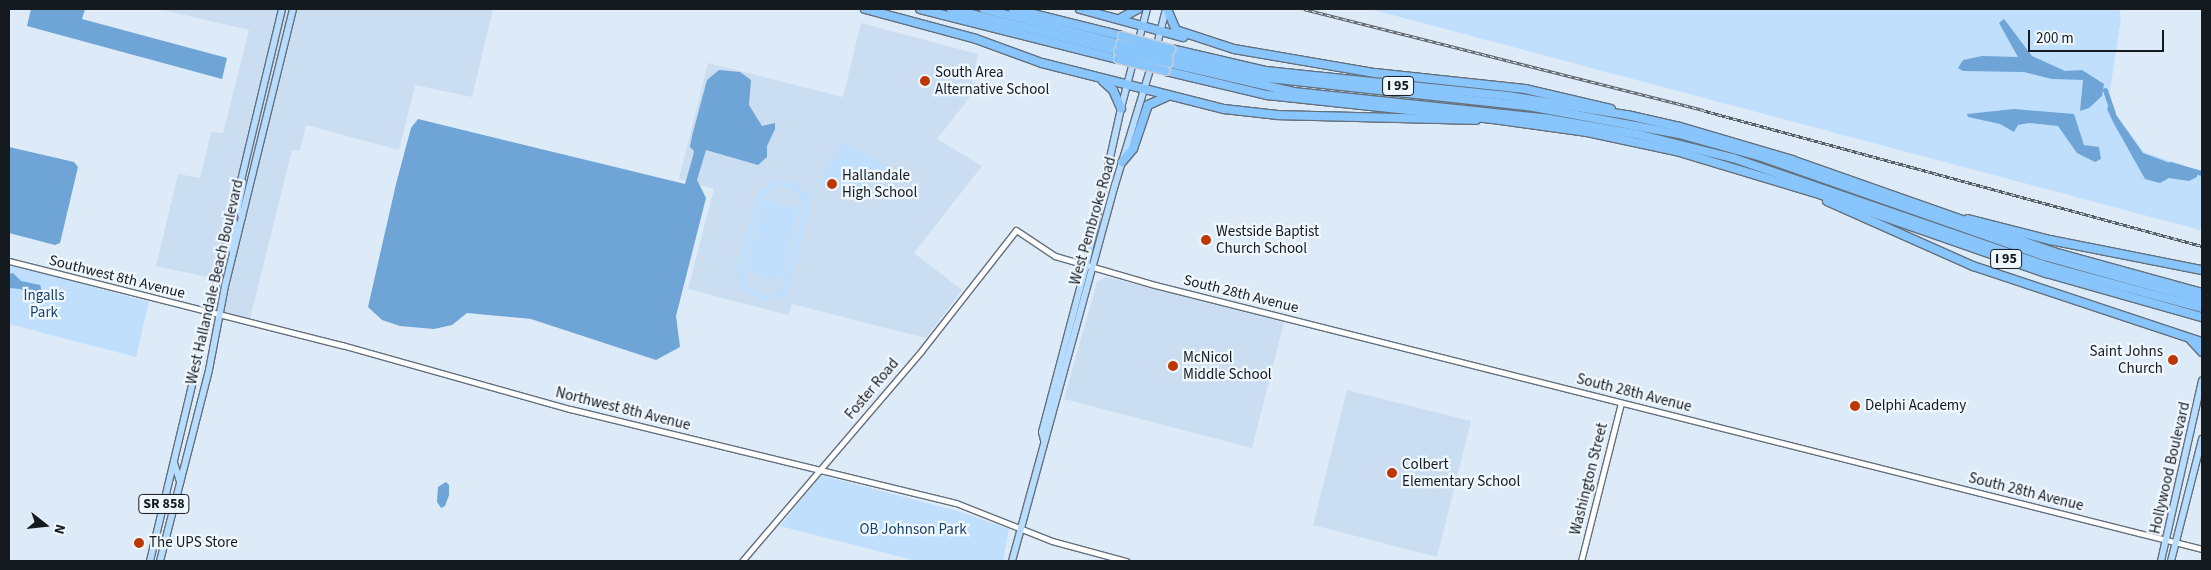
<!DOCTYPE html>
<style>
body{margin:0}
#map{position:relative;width:2211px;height:570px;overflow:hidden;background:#ddeaf7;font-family:"Source Sans 3",sans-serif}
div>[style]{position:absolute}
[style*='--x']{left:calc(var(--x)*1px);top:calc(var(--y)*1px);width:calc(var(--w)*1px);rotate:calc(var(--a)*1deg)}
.built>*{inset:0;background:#cbdef1}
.green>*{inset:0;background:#c0dffc}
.water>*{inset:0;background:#6ea4d6}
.canal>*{height:5px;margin:-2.5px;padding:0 2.5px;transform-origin:2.5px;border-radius:2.5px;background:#6ea4d6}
.roads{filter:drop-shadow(1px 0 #64707c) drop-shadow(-1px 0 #64707c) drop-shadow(0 1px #64707c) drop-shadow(0 -1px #64707c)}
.minor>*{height:5px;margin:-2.5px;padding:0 2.5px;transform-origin:2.5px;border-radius:2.5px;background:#fff}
.major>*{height:6px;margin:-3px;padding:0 3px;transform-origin:3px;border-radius:3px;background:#b8dcfe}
.highway>*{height:8px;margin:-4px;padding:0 4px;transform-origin:4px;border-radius:4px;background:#88c5fd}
.rail>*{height:3px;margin-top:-1.5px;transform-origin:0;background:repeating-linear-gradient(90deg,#eff7ff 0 4px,#565e65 0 8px);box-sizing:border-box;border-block:1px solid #565e65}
.bridges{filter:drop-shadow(1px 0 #cccdce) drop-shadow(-1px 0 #cccdce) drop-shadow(0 1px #cccdce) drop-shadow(0 -1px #cccdce)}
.highway-bridge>*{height:8px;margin:-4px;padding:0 4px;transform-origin:4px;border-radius:4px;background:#88c5fd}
.dots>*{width:14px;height:14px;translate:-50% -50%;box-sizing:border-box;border:2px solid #eff7ff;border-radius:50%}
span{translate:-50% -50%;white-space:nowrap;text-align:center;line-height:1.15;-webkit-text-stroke:4.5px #eff7ff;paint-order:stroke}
.shield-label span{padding:1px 4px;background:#eff7ff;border:1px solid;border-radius:4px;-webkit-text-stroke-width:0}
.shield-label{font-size:14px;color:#151a1e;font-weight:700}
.poi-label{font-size:15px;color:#151a1e}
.left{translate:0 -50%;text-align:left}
.right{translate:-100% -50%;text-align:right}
.street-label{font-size:15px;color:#151a1e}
.park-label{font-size:15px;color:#184163}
.frame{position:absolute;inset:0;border:10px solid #151a1e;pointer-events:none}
.north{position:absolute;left:20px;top:500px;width:50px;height:50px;-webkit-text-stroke:4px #eff7ff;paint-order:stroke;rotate:106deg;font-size:14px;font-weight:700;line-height:20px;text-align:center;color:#151a1e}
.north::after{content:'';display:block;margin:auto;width:18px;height:22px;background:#151a1e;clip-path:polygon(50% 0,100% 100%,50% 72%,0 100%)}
.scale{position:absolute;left:2028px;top:30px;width:136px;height:22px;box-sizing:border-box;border:2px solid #151a1e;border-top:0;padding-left:6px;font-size:15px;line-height:18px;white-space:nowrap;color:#151a1e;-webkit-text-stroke:4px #eff7ff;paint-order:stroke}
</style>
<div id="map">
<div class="built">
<i style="clip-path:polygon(159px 9px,493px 9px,472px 97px,415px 85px,399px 150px,306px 125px,300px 151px,292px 150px,250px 319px,223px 312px,231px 282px,156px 266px,178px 174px,200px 178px,211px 132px,223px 133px,249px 30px)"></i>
<i style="clip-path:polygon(861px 23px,978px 54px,972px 82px,980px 84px,937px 139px,982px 166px,914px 253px,962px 290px,926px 338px,792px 304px,788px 315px,688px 289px,714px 189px,679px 179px,708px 63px,843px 97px)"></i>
<i style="clip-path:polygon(1106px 277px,1284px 322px,1252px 448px,1064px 399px,1097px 282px)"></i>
<i style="clip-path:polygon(1347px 390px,1471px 421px,1437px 557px,1313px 525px)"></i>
</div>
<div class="green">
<i style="clip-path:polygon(1370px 9px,2119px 9px,2121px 18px,2108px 103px,2144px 152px,2202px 172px,2202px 223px,2200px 230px)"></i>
<i style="clip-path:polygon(842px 141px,878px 160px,888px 168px,861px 189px,833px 190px,819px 183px)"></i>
<i style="clip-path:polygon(evenodd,774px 181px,790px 182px,800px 187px,806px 196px,807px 193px,813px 194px,786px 300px,780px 296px,765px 301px,743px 291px,737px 280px,737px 269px,757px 194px,774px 181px,780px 186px,793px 190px,799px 196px,803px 208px,783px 284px,775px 293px,761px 295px,747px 287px,743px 270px,762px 199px,772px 188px,780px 186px)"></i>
<i style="clip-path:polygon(764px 200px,799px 209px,781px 281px,745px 272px)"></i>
<i style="clip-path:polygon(9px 264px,149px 302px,136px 357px,9px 324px)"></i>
<i style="clip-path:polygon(820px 475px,961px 512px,1009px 529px,1003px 561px,916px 561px,780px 526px)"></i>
</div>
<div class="water">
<i style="clip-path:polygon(31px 9px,85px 9px,82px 19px,227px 58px,222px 79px,27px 26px)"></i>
<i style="clip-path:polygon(2004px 19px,2032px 56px,2065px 71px,2082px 70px,2104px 84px,2102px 96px,2089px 108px,2080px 111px,2083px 80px,2052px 79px,2024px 72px,1963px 71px,1958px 68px,1963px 60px,1982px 56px,2018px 57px,1999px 23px)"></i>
<i style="clip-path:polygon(719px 70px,740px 72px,751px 80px,749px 105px,762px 126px,775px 123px,775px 129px,767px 146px,767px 157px,758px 165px,706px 150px,697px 180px,706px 198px,676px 316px,680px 347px,656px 360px,531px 319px,467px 313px,452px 325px,434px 329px,400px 326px,382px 320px,368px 307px,396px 184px,411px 128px,418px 119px,685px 184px,693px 156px,694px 151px,690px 147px,692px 136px,707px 80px)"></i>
<i style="clip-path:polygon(2109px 105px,2143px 153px,2197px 173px,2197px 177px,2189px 181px,2169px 178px,2160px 183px,2145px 179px,2113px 122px,2107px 109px)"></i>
<i style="clip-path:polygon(2014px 109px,2074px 114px,2084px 145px,2099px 147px,2101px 159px,2095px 162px,2077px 153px,2058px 126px,2029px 123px,2018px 125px,2014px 132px,2000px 124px,1968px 117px,1967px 114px)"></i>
<i style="clip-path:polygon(9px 147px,74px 162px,78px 167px,60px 243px,55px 245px,9px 233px)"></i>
<i style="clip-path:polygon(13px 273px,21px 281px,40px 285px,42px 291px,37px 303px,32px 303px,21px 289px,9px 288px,9px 274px)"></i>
<i style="clip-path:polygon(446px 482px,449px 485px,449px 495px,445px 506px,441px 508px,437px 502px,438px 487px)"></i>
</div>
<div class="canal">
<i style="--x:2105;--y:90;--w:24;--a:71"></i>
<i style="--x:2170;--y:164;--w:33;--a:16"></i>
</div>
<div class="roads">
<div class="minor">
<i style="--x:9;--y:261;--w:343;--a:14.2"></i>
<i style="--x:342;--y:345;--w:237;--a:15.7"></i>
<i style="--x:570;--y:409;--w:397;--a:13.7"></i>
<i style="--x:956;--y:503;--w:103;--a:21.6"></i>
<i style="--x:1052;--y:541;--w:77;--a:15.1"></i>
<i style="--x:742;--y:561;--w:277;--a:-49.5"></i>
<i style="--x:922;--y:350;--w:152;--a:-51.9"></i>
<i style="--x:1016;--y:230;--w:47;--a:33.7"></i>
<i style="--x:1055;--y:256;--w:104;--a:16.2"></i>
<i style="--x:1155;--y:285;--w:1080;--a:14.15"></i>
<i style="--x:1581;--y:561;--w:163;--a:-75.8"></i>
</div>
<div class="major">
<i style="--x:1156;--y:49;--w:41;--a:-76"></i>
<i style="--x:231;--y:216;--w:9;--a:63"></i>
<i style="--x:235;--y:224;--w:22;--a:103"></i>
<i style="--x:230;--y:245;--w:8;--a:67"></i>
<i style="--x:242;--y:217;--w:10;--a:-114"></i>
<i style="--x:238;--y:208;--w:26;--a:-79"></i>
<i style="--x:1044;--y:440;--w:8;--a:-104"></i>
<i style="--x:1042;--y:432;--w:173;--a:-75.2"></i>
<i style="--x:1086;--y:265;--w:161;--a:-77.4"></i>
<i style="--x:1121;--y:108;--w:102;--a:-75.3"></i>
<i style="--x:174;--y:463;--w:20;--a:72"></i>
<i style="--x:150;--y:561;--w:568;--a:-76.55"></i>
<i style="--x:160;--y:561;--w:197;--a:-75.6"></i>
<i style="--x:209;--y:370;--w:86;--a:-79.2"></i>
<i style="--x:225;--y:286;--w:285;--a:-76.2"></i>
<i style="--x:1012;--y:561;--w:390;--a:-74.7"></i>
<i style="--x:1115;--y:185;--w:127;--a:-73.1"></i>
<i style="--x:2161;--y:561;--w:185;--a:-77.2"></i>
<i style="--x:2171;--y:561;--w:126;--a:-75.7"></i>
</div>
<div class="highway">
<i style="--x:865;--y:9;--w:115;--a:15.1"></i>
<i style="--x:976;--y:39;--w:70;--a:20"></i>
<i style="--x:1042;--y:63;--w:188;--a:14.2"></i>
<i style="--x:1224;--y:109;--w:54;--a:6.3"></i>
<i style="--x:1278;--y:115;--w:198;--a:1.4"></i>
<i style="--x:920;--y:9;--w:204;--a:14.2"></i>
<i style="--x:951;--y:9;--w:172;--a:14.1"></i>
<i style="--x:984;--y:9;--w:140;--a:14.4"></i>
<i style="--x:1013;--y:9;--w:112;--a:13.9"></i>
<i style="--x:1080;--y:9;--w:107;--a:15.2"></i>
<i style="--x:1167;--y:9;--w:23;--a:67"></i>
<i style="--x:1176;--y:30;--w:61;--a:18.1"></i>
<i style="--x:1234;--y:49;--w:143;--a:9.7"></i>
<i style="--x:1375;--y:73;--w:151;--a:6.1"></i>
<i style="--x:1525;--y:89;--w:88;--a:13.1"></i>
<i style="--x:1121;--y:18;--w:19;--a:-28"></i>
<i style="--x:1171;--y:49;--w:98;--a:13"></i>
<i style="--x:1266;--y:71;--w:243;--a:5.9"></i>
<i style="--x:1508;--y:96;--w:121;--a:9.1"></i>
<i style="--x:1627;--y:115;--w:54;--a:12.8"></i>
<i style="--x:1680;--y:127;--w:117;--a:16.4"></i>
<i style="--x:1792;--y:160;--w:277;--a:19.4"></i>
<i style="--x:2053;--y:252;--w:155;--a:15.4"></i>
<i style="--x:1169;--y:56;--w:92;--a:13.1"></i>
<i style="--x:1259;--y:77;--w:271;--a:6.2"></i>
<i style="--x:1528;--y:106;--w:154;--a:10.5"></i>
<i style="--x:1679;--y:134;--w:83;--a:15.4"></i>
<i style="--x:1759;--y:156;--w:302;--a:19.3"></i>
<i style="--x:2044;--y:256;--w:164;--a:15.6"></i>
<i style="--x:1169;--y:63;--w:128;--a:13.1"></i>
<i style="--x:1294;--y:92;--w:256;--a:6"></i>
<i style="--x:1549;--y:119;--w:88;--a:9.8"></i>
<i style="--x:1636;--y:134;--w:100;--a:13.9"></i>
<i style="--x:1733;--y:158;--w:335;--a:19"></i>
<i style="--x:2050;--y:267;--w:157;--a:15.1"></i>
<i style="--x:1166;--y:71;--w:104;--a:13.4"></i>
<i style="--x:1267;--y:95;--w:227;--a:6.1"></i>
<i style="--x:1493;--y:119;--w:95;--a:7.9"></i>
<i style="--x:1587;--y:132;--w:91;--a:12.1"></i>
<i style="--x:1676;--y:151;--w:143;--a:16.7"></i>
<i style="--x:1813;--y:192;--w:247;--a:19.2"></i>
<i style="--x:2046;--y:273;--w:162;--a:15.8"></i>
<i style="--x:1103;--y:81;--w:13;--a:42"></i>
<i style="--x:1113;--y:90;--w:20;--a:66"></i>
<i style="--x:1122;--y:162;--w:17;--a:-50"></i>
<i style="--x:1133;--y:149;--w:46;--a:-71.2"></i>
<i style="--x:1148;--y:105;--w:20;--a:-24"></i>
<i style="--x:1827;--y:201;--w:160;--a:24"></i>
<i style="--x:1973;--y:266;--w:241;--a:18.4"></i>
<i style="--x:1968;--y:219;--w:85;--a:14.4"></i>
<i style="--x:2050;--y:240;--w:155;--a:11.2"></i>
<i style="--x:2191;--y:340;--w:16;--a:47"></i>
</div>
</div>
<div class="rail">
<i style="--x:1304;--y:9;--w:411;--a:14.2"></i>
<i style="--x:1702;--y:110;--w:518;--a:15.22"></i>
</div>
<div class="bridges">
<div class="highway-bridge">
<i style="--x:1122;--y:36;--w:51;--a:14.9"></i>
<i style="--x:1120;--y:44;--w:50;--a:13.8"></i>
<i style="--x:1118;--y:51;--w:52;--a:13.2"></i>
<i style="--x:1118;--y:59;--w:49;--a:14"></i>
</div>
</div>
<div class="dots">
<i style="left:925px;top:81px;background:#bf3700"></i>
<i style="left:832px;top:184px;background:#bf3700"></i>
<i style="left:1206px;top:240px;background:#bf3700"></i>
<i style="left:2173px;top:360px;background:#bf3700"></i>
<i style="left:1173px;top:366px;background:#bf3700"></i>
<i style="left:1855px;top:406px;background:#bf3700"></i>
<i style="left:1392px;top:473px;background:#bf3700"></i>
<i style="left:139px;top:543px;background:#bf3700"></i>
</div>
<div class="shield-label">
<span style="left:1398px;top:86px">I 95</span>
<span style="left:2006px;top:259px">I 95</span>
<span style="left:164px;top:504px">SR 858</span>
</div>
<div class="poi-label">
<span class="left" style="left:935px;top:81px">South Area<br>Alternative School</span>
<span class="left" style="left:842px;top:184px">Hallandale<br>High School</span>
<span class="left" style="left:1216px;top:240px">Westside Baptist<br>Church School</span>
<span class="right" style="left:2163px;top:360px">Saint Johns<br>Church</span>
<span class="left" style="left:1183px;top:366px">McNicol<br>Middle School</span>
<span class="left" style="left:1865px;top:406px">Delphi Academy</span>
<span class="left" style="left:1402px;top:473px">Colbert<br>Elementary School</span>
<span class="left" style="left:149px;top:543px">The UPS Store</span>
</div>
<div class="street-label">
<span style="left:1093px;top:221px;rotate:-74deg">West Pembroke Road</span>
<span style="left:117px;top:277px;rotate:14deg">Southwest 8th Avenue</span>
<span style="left:215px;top:282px;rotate:-77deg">West Hallandale Beach Boulevard</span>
<span style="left:1241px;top:294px;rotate:14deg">South 28th Avenue</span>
<span style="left:872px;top:389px;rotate:-50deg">Foster Road</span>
<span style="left:1634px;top:393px;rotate:14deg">South 28th Avenue</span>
<span style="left:623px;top:409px;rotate:14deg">Northwest 8th Avenue</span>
<span style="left:2170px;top:468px;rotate:-77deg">Hollywood Boulevard</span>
<span style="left:1589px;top:479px;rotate:-76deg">Washington Street</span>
<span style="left:2026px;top:492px;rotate:14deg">South 28th Avenue</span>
</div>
<div class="park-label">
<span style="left:44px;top:304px">Ingalls<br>Park</span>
<span style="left:913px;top:530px">OB Johnson Park</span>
</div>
<div class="frame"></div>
<div class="north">N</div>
<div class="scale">200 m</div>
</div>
